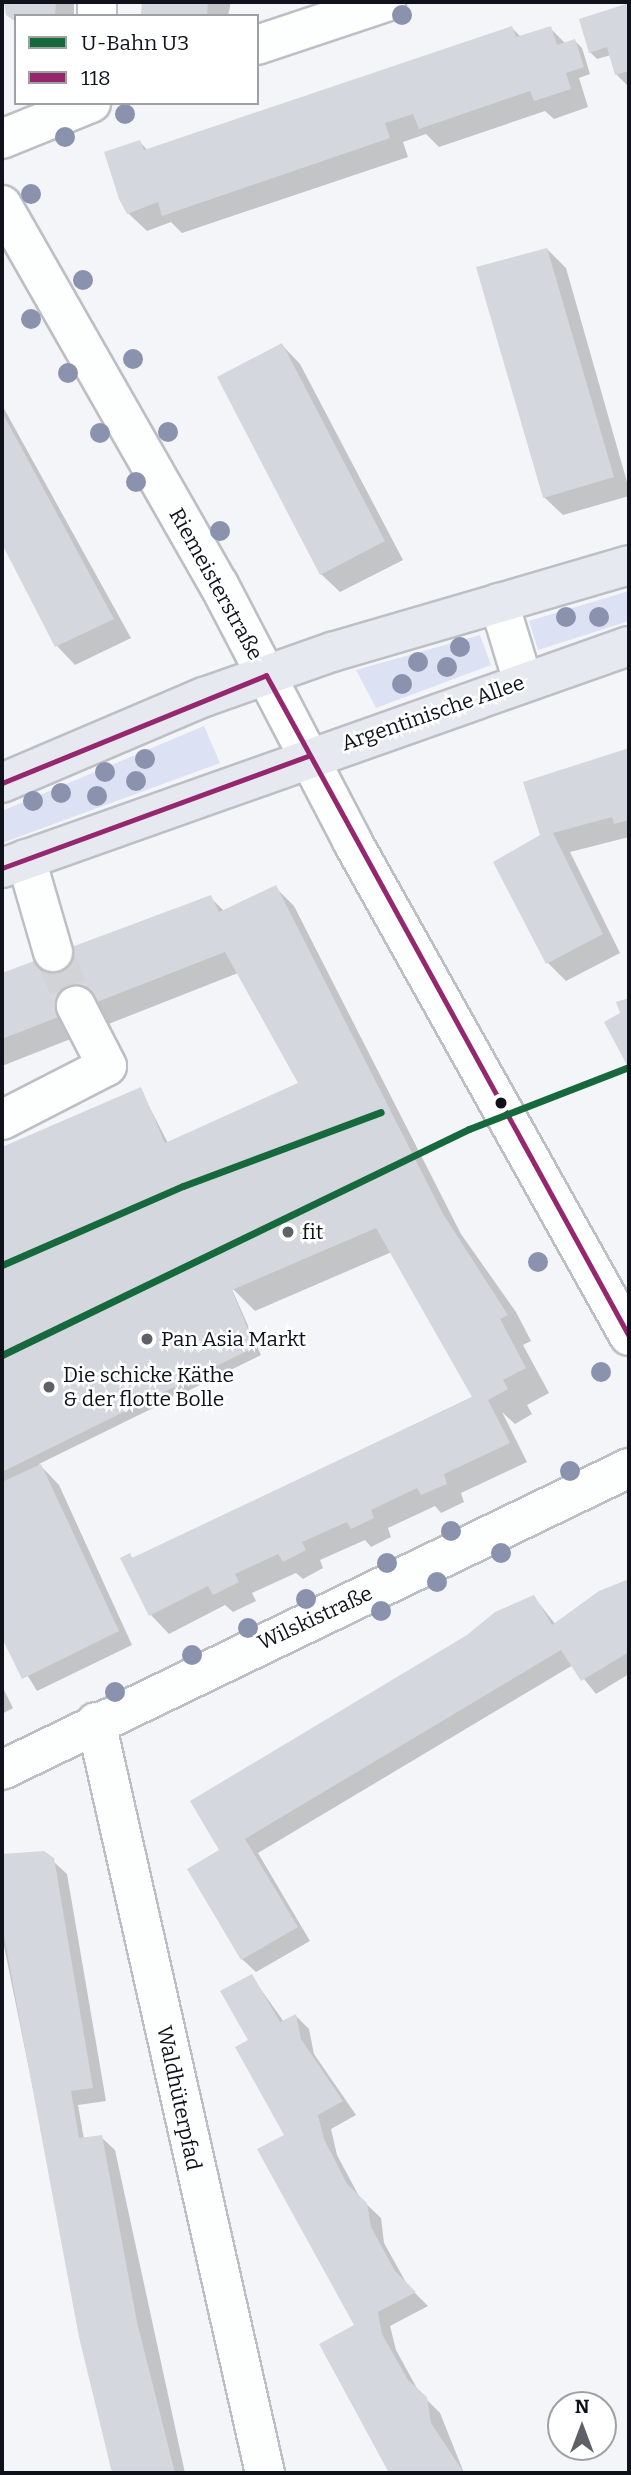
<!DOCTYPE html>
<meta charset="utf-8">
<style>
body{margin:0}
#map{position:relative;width:631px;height:2475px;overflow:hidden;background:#f4f5f8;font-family:Bitter,serif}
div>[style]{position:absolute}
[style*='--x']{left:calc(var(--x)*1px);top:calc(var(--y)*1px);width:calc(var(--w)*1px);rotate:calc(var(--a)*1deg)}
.green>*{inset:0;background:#dce2f4}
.shadow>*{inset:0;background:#0003}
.building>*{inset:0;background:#d5d7de}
.minor-tunnel>*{height:38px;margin-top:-19px;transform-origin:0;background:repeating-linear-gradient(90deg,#d2d3d7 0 38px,transparent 0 57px)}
.roads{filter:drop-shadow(2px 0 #bcbfc5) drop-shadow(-2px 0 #bcbfc5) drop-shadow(0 2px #bcbfc5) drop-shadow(0 -2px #bcbfc5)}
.minor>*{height:38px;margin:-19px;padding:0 19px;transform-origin:19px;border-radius:19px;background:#fdfefe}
.major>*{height:38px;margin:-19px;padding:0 19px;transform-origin:19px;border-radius:19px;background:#e7e9f1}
.bus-1>*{height:5px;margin:-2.5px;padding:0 2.5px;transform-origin:2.5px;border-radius:2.5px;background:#95276e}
.metro-1>*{height:7px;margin:-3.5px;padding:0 3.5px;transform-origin:3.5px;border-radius:3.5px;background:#16683d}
.trees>*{width:20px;height:20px;margin:-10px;border-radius:50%;background:#8b92ad}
.dots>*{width:19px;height:19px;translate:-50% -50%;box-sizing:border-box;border:4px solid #fff;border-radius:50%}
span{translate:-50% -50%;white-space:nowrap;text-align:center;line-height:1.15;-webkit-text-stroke:5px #fff;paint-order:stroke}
.street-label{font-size:21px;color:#0f121b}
.poi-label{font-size:21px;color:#0f121b}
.left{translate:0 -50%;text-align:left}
.frame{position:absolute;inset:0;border:4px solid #0f121b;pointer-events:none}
.legend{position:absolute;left:14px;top:14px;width:245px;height:91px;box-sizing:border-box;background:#fff;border:2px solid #9fa0a4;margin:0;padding:9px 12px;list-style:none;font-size:21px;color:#0f121b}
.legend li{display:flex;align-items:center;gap:14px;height:35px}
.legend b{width:35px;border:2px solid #9fa0a4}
.north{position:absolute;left:547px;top:2391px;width:70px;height:70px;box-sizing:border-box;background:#fff;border:2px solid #9fa0a4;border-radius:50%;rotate:0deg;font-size:19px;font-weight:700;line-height:28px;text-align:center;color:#0f121b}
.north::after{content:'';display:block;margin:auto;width:24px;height:32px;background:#5f6168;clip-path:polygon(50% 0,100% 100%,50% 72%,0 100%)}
</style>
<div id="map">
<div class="green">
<i style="clip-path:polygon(629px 591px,629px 621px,538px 650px,529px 621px)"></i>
<i style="clip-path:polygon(480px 635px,491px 665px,376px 708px,356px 670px)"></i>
<i style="clip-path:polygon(204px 726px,220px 763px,2px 843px,2px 811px)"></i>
</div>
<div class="shadow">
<i style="clip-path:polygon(6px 2px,74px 2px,74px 16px,16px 16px)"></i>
<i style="clip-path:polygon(143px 2px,231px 2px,228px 16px,146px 16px)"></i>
<i style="clip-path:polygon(629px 5px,629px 87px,616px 74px,611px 55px,597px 59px,590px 52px,600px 14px)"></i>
<i style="clip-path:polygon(512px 28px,521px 37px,550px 28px,566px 44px,575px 41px,582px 48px,590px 74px,579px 78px,588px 107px,554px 119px,545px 111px,439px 147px,426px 134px,403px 142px,408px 157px,182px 233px,171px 222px,147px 231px,128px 213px,140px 142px,148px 151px)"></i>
<i style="clip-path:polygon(547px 249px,566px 268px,629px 489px,629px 496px,563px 515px,544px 497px)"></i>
<i style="clip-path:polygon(282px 345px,300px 364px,403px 560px,340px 592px,321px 574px)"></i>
<i style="clip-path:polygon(2px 405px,131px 638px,75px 665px,57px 646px,2px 540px)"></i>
<i style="clip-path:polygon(629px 752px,629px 837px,570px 852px,620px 953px,566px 981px,548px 963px,543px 836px,525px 783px)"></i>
<i style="clip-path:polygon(275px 887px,294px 906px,461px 1234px,516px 1312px,531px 1341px,523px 1345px,549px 1393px,527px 1405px,532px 1414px,515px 1424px,502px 1412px,527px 1462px,461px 1493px,464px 1502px,441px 1513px,435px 1506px,388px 1528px,391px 1537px,371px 1547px,365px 1540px,320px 1560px,323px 1568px,303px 1579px,296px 1573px,252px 1593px,256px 1601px,233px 1612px,225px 1605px,169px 1634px,151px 1615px,129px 1555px,134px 1559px,474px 1396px,394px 1251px,255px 1311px,231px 1287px,261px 1355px,39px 1464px,59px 1485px,132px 1645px,37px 1691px,2px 1634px,2px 1153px,140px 1089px,168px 1143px,299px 1084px,238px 973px,2px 1066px,2px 977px,210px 897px,224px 911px)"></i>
<i style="clip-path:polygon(629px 1579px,629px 1674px,596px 1694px,573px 1665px,258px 1853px,310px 1941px,256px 1972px,242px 1959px,221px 1851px,534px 1597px,556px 1625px)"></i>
<i style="clip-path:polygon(2px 1686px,13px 1708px,2px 1714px)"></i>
<i style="clip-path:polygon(44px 1853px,67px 1874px,106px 2101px,78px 2105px,84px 2139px,101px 2137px,115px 2150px,185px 2473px,115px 2473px,103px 2433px,2px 1936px,2px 1856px)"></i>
<i style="clip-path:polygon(252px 1977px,284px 2022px,296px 2016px,309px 2029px,314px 2054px,356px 2115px,331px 2129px,337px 2155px,360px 2198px,381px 2218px,384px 2243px,408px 2286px,428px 2306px,390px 2326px,396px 2350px,419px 2392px,440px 2413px,464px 2473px,391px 2473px,321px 2344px,356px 2326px,250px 2041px)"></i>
</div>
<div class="building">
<i style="clip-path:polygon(4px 2px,56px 2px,55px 16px,16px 16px,16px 22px,6px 15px)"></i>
<i style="clip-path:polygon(142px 2px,208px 2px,207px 16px,141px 14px)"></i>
<i style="clip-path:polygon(629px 3px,629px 71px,615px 75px,607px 47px,589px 53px,579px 19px)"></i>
<i style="clip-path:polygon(512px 26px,516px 37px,551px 26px,557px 45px,575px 39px,584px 67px,566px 73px,571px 89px,534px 101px,530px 91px,419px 129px,413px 114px,385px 123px,390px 138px,162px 216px,158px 202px,127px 214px,119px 199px,104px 152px,140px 140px,144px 150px)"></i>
<i style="clip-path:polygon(547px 248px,614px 477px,543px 498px,476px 267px)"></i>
<i style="clip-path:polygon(282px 343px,385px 541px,320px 575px,217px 377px)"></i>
<i style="clip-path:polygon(2px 412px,114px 619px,55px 647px,2px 544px)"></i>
<i style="clip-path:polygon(629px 748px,629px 820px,614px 824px,612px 817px,553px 833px,603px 934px,546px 964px,493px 862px,540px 835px,523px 782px)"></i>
<i style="clip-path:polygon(276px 885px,443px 1214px,508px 1315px,500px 1319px,526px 1368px,503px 1380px,508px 1389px,488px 1400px,510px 1443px,444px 1474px,447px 1484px,421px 1495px,417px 1488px,371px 1510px,374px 1518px,351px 1529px,347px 1522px,302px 1542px,306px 1550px,283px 1562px,278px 1554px,235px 1574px,239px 1582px,213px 1595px,208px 1586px,149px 1616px,120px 1558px,130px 1553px,132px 1558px,472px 1397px,376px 1228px,232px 1290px,255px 1347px,2px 1472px,2px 1147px,141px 1087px,165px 1143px,298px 1083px,225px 952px,2px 1039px,2px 973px,211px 895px,219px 912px)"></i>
<i style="clip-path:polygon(629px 998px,629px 1069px,604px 1022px,620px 1013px,616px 1002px)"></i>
<i style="clip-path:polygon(41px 1464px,119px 1631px,22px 1679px,2px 1638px,2px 1482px)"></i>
<i style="clip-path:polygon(629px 1579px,629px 1652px,581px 1681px,561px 1650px,245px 1839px,298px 1927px,241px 1960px,187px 1869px,219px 1850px,190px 1801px,467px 1635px,495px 1612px,534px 1595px,552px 1625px,599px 1591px)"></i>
<i style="clip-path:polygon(44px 1851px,54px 1858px,93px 2088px,71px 2091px,79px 2138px,102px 2135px,137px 2322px,175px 2473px,112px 2473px,79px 2337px,2px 1925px,2px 1854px)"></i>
<i style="clip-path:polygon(252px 1974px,280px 2022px,296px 2014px,301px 2039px,343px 2101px,318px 2115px,324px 2139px,347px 2184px,367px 2203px,371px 2227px,395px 2271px,416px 2292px,378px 2312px,382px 2334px,408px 2380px,427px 2397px,431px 2423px,464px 2473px,389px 2473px,319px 2344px,354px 2325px,257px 2149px,284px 2135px,235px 2047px,248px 2040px,220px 1991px)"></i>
</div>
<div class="minor-tunnel">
<i style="--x:53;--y:952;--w:59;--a:66.9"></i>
</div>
<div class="roads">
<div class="minor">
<i style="--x:97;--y:16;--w:14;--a:-90"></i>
<i style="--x:257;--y:45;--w:136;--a:-18.4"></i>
<i style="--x:2;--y:139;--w:96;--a:-22"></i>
<i style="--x:2;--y:205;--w:438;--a:60.3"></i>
<i style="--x:219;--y:585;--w:288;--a:62.5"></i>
<i style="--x:352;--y:841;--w:567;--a:60.77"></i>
<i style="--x:499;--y:603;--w:83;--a:73.1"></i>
<i style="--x:26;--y:859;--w:97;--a:73.8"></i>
<i style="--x:2;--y:1120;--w:118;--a:-27.2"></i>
<i style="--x:107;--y:1066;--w:68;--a:-117.3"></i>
<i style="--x:96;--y:1722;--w:770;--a:77.32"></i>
<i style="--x:2;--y:1770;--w:696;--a:-25.72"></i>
</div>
<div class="major">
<i style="--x:2;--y:783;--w:220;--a:-23.1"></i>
<i style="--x:204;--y:697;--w:136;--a:-19.4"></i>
<i style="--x:332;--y:652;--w:309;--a:-16.3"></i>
<i style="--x:2;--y:868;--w:665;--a:-19.5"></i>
</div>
</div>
<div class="bus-1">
<i style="--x:2;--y:783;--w:285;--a:-22.2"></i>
<i style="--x:266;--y:675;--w:754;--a:61.23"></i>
<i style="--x:2;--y:868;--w:326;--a:-20.1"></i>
</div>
<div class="metro-1">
<i style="--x:2;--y:1265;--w:197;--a:-23.6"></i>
<i style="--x:183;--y:1186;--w:211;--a:-20.5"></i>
<i style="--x:2;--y:1355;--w:519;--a:-25.82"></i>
<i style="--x:469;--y:1129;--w:172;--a:-21.2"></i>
</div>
<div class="trees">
<i style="left:402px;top:15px"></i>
<i style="left:125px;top:114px"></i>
<i style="left:65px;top:137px"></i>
<i style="left:31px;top:194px"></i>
<i style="left:83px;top:280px"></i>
<i style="left:31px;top:319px"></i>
<i style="left:133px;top:359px"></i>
<i style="left:68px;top:373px"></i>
<i style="left:168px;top:432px"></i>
<i style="left:100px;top:433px"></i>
<i style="left:136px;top:482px"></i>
<i style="left:220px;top:531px"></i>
<i style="left:566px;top:617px"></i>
<i style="left:599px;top:617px"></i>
<i style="left:460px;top:647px"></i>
<i style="left:418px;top:662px"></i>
<i style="left:447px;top:667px"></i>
<i style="left:402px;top:684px"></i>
<i style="left:145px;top:759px"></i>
<i style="left:105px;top:772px"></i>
<i style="left:136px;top:781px"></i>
<i style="left:61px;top:793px"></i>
<i style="left:97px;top:796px"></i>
<i style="left:33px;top:801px"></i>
<i style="left:538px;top:1262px"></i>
<i style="left:601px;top:1372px"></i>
<i style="left:570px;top:1471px"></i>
<i style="left:451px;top:1531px"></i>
<i style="left:501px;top:1553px"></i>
<i style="left:387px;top:1563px"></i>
<i style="left:437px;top:1582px"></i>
<i style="left:306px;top:1599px"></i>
<i style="left:381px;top:1611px"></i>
<i style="left:248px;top:1628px"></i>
<i style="left:192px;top:1655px"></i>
<i style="left:115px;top:1692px"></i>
</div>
<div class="dots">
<i style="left:501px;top:1103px;background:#0f121b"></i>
<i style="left:288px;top:1232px;background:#5f6168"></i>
<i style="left:147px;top:1339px;background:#5f6168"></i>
<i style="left:49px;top:1387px;background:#5f6168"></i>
</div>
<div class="street-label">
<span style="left:216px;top:584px;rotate:61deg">Riemeisterstraße</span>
<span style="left:433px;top:713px;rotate:-19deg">Argentinische Allee</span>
<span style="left:315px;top:1618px;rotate:-25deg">Wilskistraße</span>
<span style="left:179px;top:2098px;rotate:78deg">Waldhüterpfad</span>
</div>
<div class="poi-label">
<span class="left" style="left:302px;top:1232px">fit</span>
<span class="left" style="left:161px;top:1339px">Pan Asia Markt</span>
<span class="left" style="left:63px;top:1387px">Die schicke Käthe<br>&amp; der flotte Bolle</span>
</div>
<div class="frame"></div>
<ul class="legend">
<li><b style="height:9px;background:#16683d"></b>U-Bahn U3</li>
<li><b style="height:9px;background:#95276e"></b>118</li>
</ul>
<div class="north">N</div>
</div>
